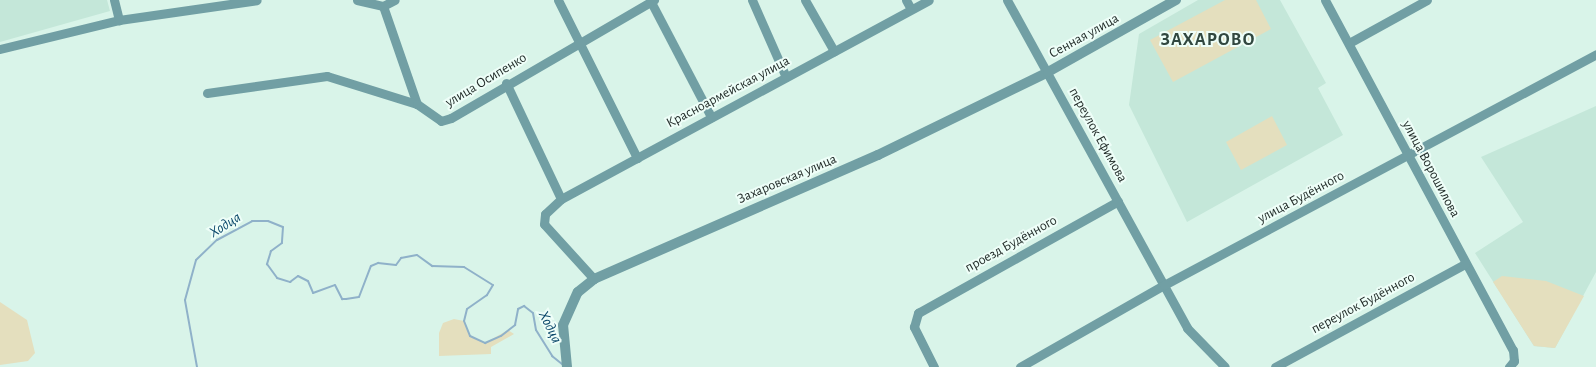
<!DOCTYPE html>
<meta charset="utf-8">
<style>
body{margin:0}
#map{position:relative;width:1596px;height:367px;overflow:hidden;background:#d9f4e9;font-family:"Alegreya Sans",sans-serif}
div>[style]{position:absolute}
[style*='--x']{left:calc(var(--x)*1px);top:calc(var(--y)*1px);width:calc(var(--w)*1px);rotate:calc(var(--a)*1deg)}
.built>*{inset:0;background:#c4e7d9}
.green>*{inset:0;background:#e4dfbe}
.stream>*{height:2px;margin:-1px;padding:0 1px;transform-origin:1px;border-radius:1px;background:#8fb1c9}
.minor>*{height:9px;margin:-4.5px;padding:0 4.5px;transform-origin:4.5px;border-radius:4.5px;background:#719fa4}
.tertiary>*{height:10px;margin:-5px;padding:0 5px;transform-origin:5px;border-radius:5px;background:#719fa4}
span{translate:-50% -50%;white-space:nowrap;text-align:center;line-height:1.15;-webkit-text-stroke:4px #eefef8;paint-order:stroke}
.street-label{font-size:14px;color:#1e2825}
.water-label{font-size:15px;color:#0c496b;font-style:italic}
.district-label{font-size:18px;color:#31473f;font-weight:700;letter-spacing:1px}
</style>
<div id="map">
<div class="built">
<i style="clip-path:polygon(0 0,107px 0,110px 11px,0 42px)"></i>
<i style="clip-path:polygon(1198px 0,1280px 0,1326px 83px,1318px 88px,1343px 135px,1187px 222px,1129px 105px,1139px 34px)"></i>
<i style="clip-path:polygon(1596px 106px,1596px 272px,1555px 348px,1534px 346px,1475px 253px,1523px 222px,1481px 157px)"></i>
</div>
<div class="green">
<i style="clip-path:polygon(1225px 0,1256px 0,1271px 29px,1173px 82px,1150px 40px)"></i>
<i style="clip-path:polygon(1272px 116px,1287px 145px,1241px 170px,1226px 142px)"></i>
<i style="clip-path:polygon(1502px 276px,1546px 281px,1584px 296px,1555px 348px,1534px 346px,1493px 282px)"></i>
<i style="clip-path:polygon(0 302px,27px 320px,35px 353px,28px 361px,0 365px)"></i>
<i style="clip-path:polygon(454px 319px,464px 321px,470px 336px,485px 343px,508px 330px,514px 334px,491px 347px,491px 354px,439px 356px,439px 333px,443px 323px)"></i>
</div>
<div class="stream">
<i style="--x:197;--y:367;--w:68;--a:-100.2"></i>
<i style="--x:185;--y:300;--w:41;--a:-74.6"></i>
<i style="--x:196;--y:260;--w:29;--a:-44"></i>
<i style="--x:217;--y:240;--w:40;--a:-28"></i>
<i style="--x:252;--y:221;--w:16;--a:0"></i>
<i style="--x:268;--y:221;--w:16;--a:22"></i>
<i style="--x:283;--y:227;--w:16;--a:94"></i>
<i style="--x:282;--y:243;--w:14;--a:144"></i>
<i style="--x:271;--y:251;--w:14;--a:107"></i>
<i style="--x:267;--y:264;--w:17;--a:54"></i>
<i style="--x:277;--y:278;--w:14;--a:17"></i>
<i style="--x:290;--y:282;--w:10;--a:-37"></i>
<i style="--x:298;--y:276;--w:11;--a:27"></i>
<i style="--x:308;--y:281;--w:13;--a:67"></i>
<i style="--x:313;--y:293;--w:23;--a:-20"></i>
<i style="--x:335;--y:285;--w:16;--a:63"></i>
<i style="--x:342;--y:299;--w:4;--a:0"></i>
<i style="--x:346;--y:299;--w:13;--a:-9"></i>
<i style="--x:359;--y:297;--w:33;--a:-69"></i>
<i style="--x:371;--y:266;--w:8;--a:-23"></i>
<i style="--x:378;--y:263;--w:18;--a:6"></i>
<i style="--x:396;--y:265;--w:9;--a:-54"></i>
<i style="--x:401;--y:258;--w:16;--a:-11"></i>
<i style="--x:417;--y:255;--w:19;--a:36"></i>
<i style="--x:432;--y:266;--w:32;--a:2"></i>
<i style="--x:464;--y:267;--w:34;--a:32"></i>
<i style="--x:493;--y:285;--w:12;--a:121"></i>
<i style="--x:487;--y:295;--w:24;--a:145"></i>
<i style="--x:467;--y:309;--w:12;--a:104"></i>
<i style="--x:464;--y:321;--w:16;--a:68"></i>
<i style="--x:470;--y:336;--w:17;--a:25"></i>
<i style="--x:485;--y:343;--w:17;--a:-24"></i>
<i style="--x:501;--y:336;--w:18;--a:-38"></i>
<i style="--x:515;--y:325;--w:16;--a:-79"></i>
<i style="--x:518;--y:309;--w:7;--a:-27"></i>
<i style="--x:524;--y:306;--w:11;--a:38"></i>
<i style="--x:533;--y:313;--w:17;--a:80"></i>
<i style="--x:536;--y:330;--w:31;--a:58"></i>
<i style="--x:552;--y:356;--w:14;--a:39"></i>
</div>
<div class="minor">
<i style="--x:114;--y:0;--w:21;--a:76"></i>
<i style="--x:357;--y:0;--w:27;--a:13"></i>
<i style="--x:558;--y:0;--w:177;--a:63.4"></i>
<i style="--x:752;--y:0;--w:84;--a:66.2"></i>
<i style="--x:805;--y:0;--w:59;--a:60.4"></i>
<i style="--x:906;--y:0;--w:10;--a:61"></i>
<i style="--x:1007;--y:0;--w:374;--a:61.2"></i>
<i style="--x:1187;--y:328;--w:54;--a:45.7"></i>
<i style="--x:1325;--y:0;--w:397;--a:61.8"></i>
<i style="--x:1513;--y:350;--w:11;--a:85"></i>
<i style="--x:1514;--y:361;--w:8;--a:130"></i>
<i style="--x:651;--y:2;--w:130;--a:62.4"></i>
<i style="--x:383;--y:6;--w:104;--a:70.9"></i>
<i style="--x:383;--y:6;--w:13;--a:-27"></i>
<i style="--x:1349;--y:43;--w:89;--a:-28.9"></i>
<i style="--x:0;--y:49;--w:122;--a:-13.7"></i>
<i style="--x:119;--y:20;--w:139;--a:-8.2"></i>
<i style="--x:506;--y:83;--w:128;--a:64.6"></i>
<i style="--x:207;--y:93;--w:121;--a:-8.1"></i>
<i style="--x:327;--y:76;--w:94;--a:17.3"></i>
<i style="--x:417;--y:104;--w:29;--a:35"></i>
<i style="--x:441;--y:121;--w:10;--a:-17"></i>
<i style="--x:451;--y:118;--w:235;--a:-30.2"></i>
<i style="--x:594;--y:279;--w:74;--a:-132.3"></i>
<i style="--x:544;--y:224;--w:10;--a:-84"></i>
<i style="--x:545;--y:214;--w:22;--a:-43"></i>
<i style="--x:561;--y:199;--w:418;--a:-28.4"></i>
<i style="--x:934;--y:367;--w:45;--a:-116.6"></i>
<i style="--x:914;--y:327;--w:15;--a:-74"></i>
<i style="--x:918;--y:313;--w:229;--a:-29.2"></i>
<i style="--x:1020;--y:367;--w:166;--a:-29.7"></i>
<i style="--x:1164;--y:285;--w:490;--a:-28.1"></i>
<i style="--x:1275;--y:367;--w:216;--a:-28.5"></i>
</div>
<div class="tertiary">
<i style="--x:567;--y:367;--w:42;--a:-95.4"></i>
<i style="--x:563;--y:325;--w:36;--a:-66"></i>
<i style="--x:578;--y:292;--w:21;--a:-39"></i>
<i style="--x:594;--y:279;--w:310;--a:-23.6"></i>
<i style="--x:878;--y:155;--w:189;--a:-26"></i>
<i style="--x:1048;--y:72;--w:147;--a:-29.4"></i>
</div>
<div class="street-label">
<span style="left:1084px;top:36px;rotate:-29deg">Сенная улица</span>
<span style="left:486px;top:80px;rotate:-31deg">улица Осипенко</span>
<span style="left:728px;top:92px;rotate:-28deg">Красноармейская улица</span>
<span style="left:1098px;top:135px;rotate:61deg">переулок Ефимова</span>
<span style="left:1431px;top:169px;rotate:62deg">улица Ворошилова</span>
<span style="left:787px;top:179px;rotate:-23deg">Захаровская улица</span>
<span style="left:1301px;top:197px;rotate:-28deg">улица Будённого</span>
<span style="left:1011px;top:244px;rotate:-29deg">проезд Будённого</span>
<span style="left:1363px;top:303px;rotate:-28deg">переулок Будённого</span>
</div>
<div class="water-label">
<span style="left:225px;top:225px;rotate:-32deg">Ходца</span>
<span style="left:550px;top:327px;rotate:64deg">Ходца</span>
</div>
<div class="district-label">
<span style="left:1208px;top:40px">ЗАХАРОВО</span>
</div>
</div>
